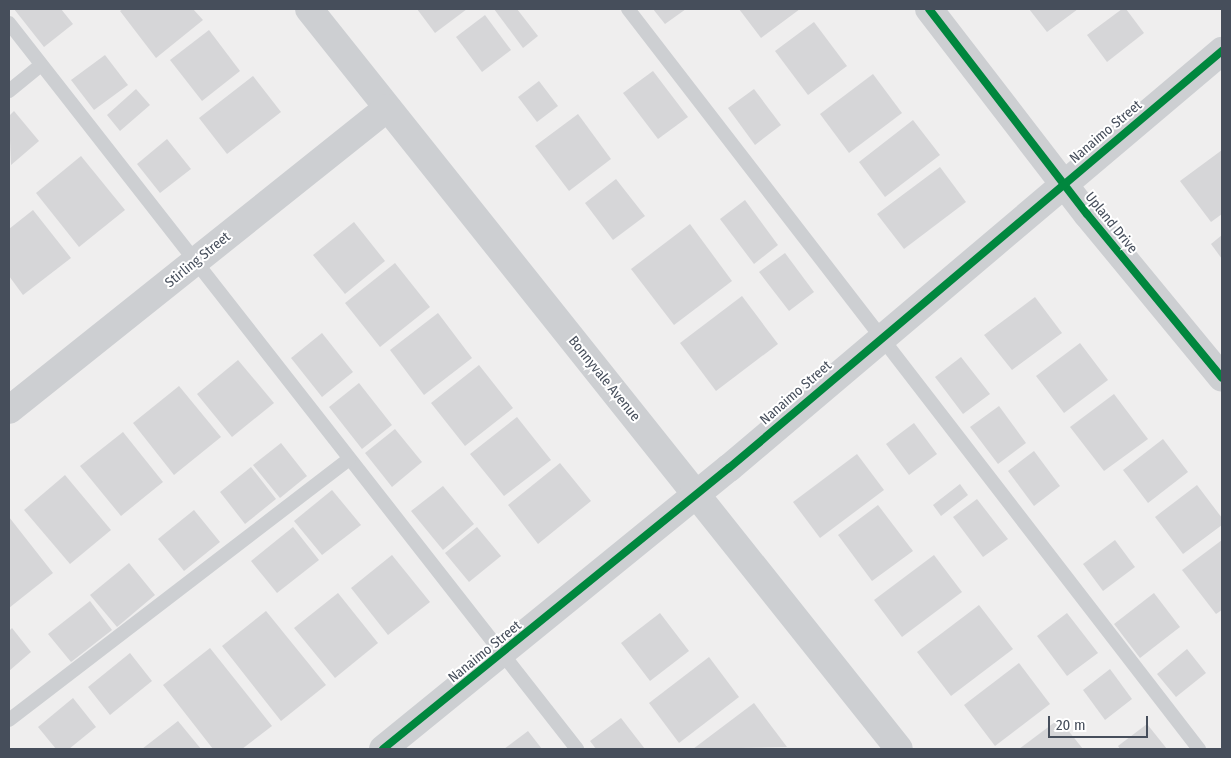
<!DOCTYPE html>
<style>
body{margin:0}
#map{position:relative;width:1231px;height:758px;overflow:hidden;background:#efeeee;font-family:"Fira Sans Condensed",sans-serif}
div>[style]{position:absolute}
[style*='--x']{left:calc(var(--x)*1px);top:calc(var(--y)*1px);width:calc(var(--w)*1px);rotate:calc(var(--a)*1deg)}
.building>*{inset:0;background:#d6d6d8}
.service>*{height:14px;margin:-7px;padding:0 7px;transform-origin:7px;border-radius:7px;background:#cdcfd2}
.minor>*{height:28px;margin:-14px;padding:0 14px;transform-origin:14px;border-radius:14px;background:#cdcfd2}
.cycleway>*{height:8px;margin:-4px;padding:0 4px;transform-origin:4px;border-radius:4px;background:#00873e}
span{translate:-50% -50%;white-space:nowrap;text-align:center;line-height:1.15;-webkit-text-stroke:4px #fff;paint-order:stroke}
.street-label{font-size:14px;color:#464e5b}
.frame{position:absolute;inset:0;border:10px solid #464e5b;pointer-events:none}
.scale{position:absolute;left:1048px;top:716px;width:100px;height:22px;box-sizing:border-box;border:2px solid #464e5b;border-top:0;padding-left:6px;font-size:15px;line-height:18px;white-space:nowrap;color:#464e5b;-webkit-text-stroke:4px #fff;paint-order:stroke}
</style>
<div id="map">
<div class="building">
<i style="clip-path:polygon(14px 9px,61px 9px,73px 24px,44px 47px)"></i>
<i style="clip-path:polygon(123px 9px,193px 9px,203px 20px,156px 58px,120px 11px)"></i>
<i style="clip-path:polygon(417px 9px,467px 9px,435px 33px)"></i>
<i style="clip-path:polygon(494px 9px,517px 9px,538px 36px,523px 48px)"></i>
<i style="clip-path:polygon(653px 9px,686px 9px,665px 24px)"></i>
<i style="clip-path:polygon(739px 9px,800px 9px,761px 38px)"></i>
<i style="clip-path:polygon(1029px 9px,1078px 9px,1047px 32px)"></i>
<i style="clip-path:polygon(1122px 9px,1126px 9px,1144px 33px,1107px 62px,1087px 35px)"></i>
<i style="clip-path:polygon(485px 15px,511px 50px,482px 72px,456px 37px)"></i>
<i style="clip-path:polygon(814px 22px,847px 66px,808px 95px,775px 51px)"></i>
<i style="clip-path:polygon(209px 30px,240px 71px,202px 101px,170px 60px)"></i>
<i style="clip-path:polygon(105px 55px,128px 85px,94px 110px,71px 80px)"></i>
<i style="clip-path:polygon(653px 71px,688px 117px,658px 139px,623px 93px)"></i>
<i style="clip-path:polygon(873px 74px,902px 113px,849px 153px,820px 114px)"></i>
<i style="clip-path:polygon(253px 76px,281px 112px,227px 154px,199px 118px)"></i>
<i style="clip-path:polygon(539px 81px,558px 106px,537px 122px,518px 97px)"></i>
<i style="clip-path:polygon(136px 89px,150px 105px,120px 131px,107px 115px)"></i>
<i style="clip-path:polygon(754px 89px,781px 125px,755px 145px,728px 108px)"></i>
<i style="clip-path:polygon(14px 111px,39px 141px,11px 165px,9px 116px)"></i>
<i style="clip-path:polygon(578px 114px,611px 159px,569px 191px,535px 146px)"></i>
<i style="clip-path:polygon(913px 120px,940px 155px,885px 197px,859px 162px)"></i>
<i style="clip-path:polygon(167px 139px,191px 169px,160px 193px,137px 164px)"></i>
<i style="clip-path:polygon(1222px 150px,1222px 214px,1211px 222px,1180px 181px)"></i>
<i style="clip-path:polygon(81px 156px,125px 210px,79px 247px,36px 193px)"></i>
<i style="clip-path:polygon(940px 167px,966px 202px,904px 249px,877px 214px)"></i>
<i style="clip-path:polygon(616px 179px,645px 216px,613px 240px,585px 203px)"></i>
<i style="clip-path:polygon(745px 200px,778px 245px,754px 264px,720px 219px)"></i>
<i style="clip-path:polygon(33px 210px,71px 258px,23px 295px,9px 276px,9px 229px)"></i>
<i style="clip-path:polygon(354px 222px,385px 261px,345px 294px,313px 255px)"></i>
<i style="clip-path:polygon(690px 224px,732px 281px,674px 325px,631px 269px)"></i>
<i style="clip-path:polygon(1222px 235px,1222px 259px,1211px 244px)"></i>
<i style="clip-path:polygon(785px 253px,814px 292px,789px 311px,759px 272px)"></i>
<i style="clip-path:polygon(395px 263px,430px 307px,380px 347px,345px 303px)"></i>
<i style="clip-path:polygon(742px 296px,778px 344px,716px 391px,680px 343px)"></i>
<i style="clip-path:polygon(1035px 297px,1062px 333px,1012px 370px,984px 335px)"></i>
<i style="clip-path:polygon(438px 313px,472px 358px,424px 395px,390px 350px)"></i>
<i style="clip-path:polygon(322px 333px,353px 372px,322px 397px,291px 358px)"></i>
<i style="clip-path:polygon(1080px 343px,1108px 380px,1064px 413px,1036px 376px)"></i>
<i style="clip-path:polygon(961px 357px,990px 394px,963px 414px,935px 377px)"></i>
<i style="clip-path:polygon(238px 360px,274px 403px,232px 437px,197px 394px)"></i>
<i style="clip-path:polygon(479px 365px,513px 408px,465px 446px,431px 403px)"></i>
<i style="clip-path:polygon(359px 383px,392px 425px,362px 449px,329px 407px)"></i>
<i style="clip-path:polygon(179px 386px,221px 437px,174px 475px,133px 423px)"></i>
<i style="clip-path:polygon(1114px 394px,1148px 439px,1104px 471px,1070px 427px)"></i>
<i style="clip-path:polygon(999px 406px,1026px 443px,998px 464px,970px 427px)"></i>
<i style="clip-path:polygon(517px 417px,551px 460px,504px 496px,470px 454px)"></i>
<i style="clip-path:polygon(914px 423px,937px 454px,909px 475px,886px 444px)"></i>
<i style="clip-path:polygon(395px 429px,422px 462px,392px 487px,365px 453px)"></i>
<i style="clip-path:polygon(123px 432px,163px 482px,121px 516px,80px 466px)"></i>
<i style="clip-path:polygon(1163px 439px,1188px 472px,1148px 503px,1123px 470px)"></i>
<i style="clip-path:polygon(281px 443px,307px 476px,280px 498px,253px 465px)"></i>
<i style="clip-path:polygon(1034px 451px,1060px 486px,1034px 506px,1008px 471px)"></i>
<i style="clip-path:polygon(857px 454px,884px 490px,820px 538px,793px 502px)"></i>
<i style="clip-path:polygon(560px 463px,591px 501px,538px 544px,508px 505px)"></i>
<i style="clip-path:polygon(251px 467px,276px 499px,245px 524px,220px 492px)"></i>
<i style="clip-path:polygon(65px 475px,111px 530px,70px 564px,24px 510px)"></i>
<i style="clip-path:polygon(960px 484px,968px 495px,941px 516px,933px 505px)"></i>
<i style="clip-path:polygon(1197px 485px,1222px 518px,1222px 525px,1183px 554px,1155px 517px)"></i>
<i style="clip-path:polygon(443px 486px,474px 524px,443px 550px,411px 511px)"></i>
<i style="clip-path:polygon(332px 490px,361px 525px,322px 555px,294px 521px)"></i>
<i style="clip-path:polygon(977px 499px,1008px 539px,983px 557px,953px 517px)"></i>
<i style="clip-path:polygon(878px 505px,913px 551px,872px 581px,838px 535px)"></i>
<i style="clip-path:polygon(194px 510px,220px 542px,184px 571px,158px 539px)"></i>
<i style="clip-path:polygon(9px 517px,53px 573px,9px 608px)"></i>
<i style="clip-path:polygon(293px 527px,319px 560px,277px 593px,251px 561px)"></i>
<i style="clip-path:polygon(477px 527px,501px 556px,469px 582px,445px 553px)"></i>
<i style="clip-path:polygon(1115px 540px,1135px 567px,1103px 591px,1083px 564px)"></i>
<i style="clip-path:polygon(1222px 540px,1222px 610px,1216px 614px,1182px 570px)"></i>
<i style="clip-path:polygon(392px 555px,430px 602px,388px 635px,351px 588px)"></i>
<i style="clip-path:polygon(934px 555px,962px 592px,902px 637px,874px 600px)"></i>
<i style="clip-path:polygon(129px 563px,155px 595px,117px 627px,90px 595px)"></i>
<i style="clip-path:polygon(338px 593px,378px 643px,335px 678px,294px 628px)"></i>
<i style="clip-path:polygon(1154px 593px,1180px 627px,1140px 658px,1114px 624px)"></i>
<i style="clip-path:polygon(90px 601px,112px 630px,71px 662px,48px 634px)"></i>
<i style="clip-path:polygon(979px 605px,1013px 649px,951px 696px,917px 652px)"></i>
<i style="clip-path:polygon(266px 611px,326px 685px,281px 721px,222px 646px)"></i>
<i style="clip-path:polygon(660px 613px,689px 651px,650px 681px,621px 643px)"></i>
<i style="clip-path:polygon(1067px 613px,1098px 653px,1067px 676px,1037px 636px)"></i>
<i style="clip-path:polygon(12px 628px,31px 652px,9px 671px,9px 631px)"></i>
<i style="clip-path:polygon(210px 648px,272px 726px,242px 749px,213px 749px,163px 685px)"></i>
<i style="clip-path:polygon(1187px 649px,1206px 673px,1176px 697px,1157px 674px)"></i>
<i style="clip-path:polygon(130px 653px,152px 681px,110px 715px,88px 687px)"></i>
<i style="clip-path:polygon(709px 657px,739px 697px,679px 743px,649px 703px)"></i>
<i style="clip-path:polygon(1019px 663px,1050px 704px,995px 746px,964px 705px)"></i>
<i style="clip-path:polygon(1110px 669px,1132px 699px,1105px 720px,1083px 690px)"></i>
<i style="clip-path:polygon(73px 698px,96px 727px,69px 749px,56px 749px,38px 727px)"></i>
<i style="clip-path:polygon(754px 703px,787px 747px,693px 749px)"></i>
<i style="clip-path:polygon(621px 718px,645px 749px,596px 749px,590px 741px)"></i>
<i style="clip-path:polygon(1059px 719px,1083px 749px,1019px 749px)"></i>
<i style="clip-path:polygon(178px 721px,201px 749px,142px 749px)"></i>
<i style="clip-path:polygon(1147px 724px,1167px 749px,1120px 749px,1118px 746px)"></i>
<i style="clip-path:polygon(528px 731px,542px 749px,504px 749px)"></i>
</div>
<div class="service">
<i style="--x:628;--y:9;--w:935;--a:52.35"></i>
<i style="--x:9;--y:23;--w:922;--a:51.96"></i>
<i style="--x:9;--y:91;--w:41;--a:-39.1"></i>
<i style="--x:9;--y:720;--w:429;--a:-37.5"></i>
</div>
<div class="minor">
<i style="--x:309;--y:9;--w:946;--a:51.43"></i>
<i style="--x:929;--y:9;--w:259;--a:52.4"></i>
<i style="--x:1087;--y:214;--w:212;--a:50.5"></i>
<i style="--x:9;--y:410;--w:484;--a:-38.6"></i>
<i style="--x:383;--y:749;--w:446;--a:-39.1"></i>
<i style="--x:729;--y:468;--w:646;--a:-40.23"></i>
</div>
<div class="cycleway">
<i style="--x:929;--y:9;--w:259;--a:52.4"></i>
<i style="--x:1087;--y:214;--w:212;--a:50.5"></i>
<i style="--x:383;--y:749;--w:446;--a:-39.1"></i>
<i style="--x:729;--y:468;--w:646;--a:-40.23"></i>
</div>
<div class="street-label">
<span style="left:1106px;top:132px;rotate:-40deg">Nanaimo Street</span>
<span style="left:1111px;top:223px;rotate:51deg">Upland Drive</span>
<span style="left:198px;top:260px;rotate:-39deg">Stirling Street</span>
<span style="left:604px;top:379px;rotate:51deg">Bonnyvale Avenue</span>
<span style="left:796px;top:393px;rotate:-41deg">Nanaimo Street</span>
<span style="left:485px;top:652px;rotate:-39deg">Nanaimo Street</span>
</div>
<div class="frame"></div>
<div class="scale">20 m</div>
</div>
